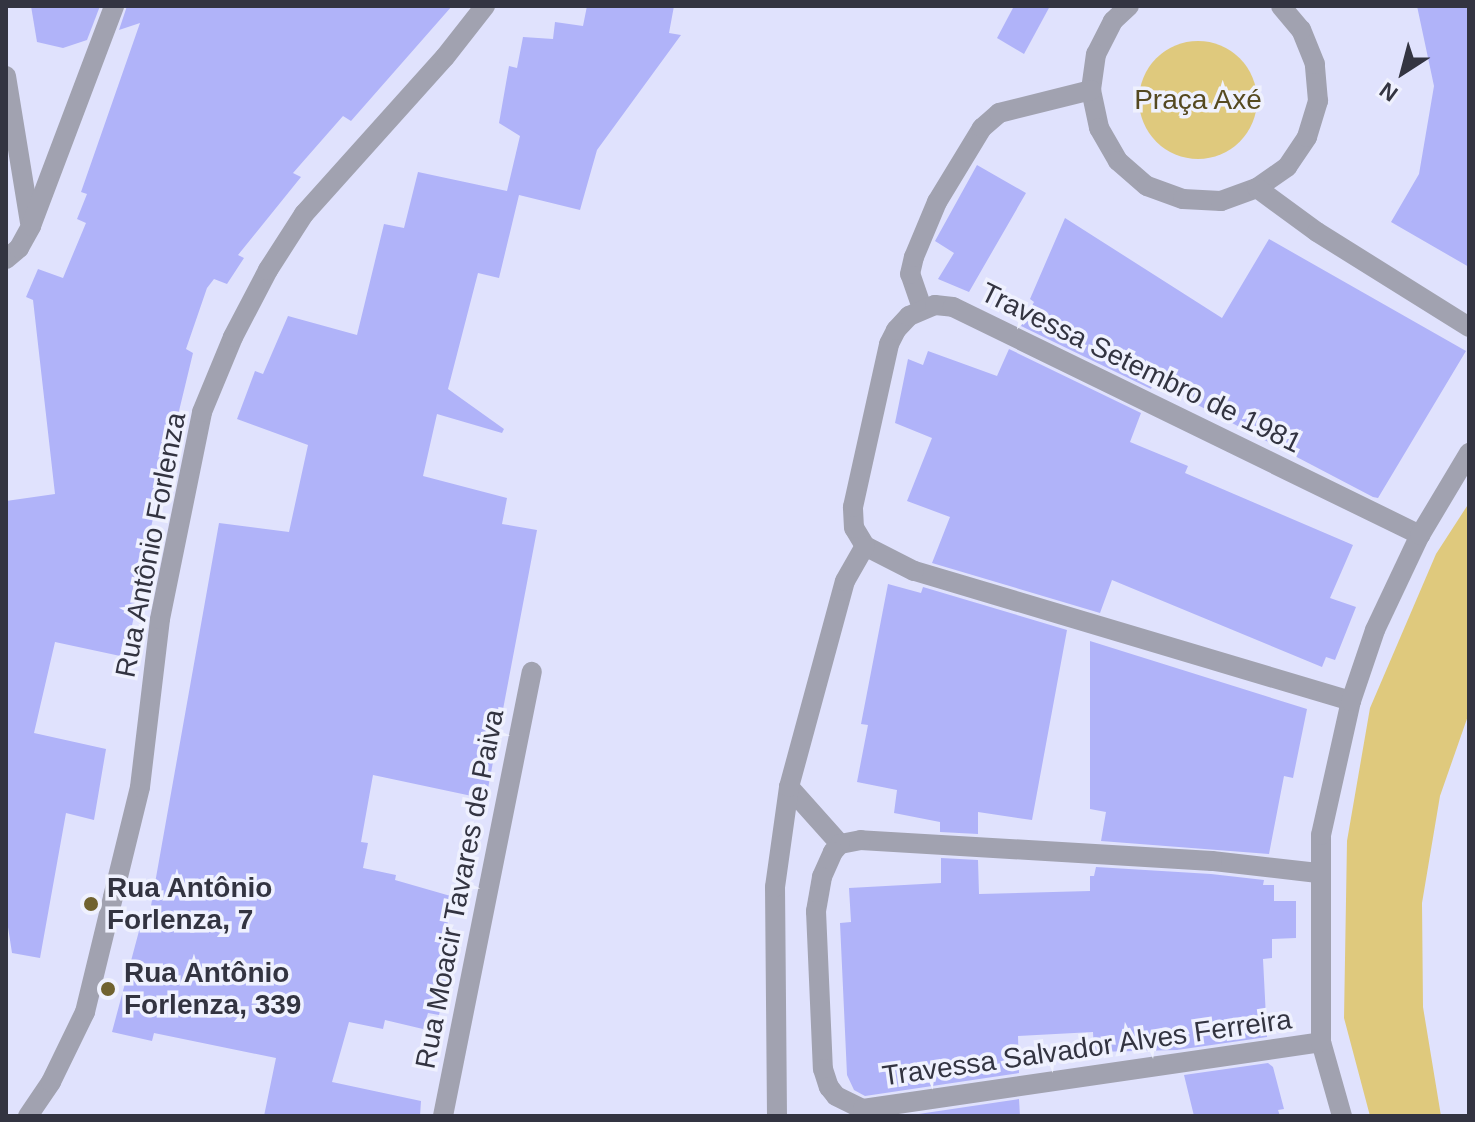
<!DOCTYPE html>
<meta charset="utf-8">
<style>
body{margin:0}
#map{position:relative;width:1475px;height:1122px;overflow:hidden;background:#e0e2fd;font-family:Helvetica,sans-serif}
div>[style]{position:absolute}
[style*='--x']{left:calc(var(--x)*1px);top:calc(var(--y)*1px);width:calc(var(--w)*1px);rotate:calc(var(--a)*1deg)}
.green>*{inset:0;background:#dfc97d}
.round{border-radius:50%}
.building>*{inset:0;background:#b0b3f9}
.minor>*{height:20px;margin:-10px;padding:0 10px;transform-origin:10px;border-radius:10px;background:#a1a2b0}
.dots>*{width:22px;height:22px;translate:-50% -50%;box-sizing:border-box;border:4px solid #eff1fe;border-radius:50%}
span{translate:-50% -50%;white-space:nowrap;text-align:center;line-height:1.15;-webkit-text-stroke:7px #eff1fe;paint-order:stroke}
.park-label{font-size:28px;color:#554920}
.street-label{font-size:28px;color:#333441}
.poi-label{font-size:28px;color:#333441;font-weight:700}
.left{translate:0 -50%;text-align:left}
.frame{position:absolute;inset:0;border:8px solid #333441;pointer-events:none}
.north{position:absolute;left:1363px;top:32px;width:80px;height:80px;-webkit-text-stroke:6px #eff1fe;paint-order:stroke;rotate:216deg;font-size:22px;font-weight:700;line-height:32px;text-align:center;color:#333441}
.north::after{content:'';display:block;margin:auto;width:28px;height:36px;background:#333441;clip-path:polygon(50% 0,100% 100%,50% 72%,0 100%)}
</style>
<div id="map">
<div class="green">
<i class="round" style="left:1139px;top:41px;width:118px;height:118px"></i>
<i style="clip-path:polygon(1469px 503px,1469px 713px,1440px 796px,1422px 903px,1423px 1007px,1441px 1116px,1370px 1116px,1344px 1018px,1347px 841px,1370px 708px,1436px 554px)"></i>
</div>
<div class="building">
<i style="clip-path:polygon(31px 6px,100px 6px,87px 40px,63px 48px,37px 42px)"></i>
<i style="clip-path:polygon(127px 6px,452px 6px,351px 121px,343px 116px,293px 173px,301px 177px,238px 255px,244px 258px,227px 284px,214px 279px,207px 288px,186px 349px,193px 353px,145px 552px,148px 553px,125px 657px,55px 642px,34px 733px,106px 749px,94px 820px,66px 813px,40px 958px,12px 953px,6px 914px,6px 501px,55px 494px,33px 300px,26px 297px,38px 269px,63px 278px,86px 223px,77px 219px,87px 194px,81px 192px,140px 23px,119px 30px)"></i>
<i style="clip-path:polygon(587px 6px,674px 6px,669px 33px,681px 35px,597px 150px,580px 210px,519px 195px,499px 278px,478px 273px,448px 389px,504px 429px,502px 433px,437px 414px,423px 476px,507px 498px,502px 524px,537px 530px,486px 799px,373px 775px,361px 842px,368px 843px,363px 868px,396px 875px,395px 880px,454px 897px,442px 947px,452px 949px,439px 1015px,428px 1013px,423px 1029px,385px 1020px,383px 1029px,349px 1022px,332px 1082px,421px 1101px,420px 1116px,264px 1116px,276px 1058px,154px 1033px,152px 1041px,112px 1032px,143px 916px,149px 917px,219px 523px,289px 532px,308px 445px,237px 419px,255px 371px,263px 374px,288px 316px,357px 335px,384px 224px,404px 228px,418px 172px,507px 191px,520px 136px,499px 123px,509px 66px,517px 68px,523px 37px,553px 39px,555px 22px,583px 26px)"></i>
<i style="clip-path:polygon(1014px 6px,1050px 6px,1024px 54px,997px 38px)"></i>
<i style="clip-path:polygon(1417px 6px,1469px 6px,1469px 267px,1391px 222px,1419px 174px,1434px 86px)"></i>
<i style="clip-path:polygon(977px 165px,1026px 193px,969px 292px,938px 279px,954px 253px,935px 241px)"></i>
<i style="clip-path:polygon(1065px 218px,1222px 318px,1269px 239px,1466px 351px,1378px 498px,1373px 497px,1154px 382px,1151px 389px,1021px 326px,1034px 302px,1030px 299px)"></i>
<i style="clip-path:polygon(1009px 349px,1141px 413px,1130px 442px,1188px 466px,1185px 473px,1353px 545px,1330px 598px,1356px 607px,1335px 660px,1326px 657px,1322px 667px,1112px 580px,1100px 613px,932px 563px,950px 517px,907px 501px,932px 438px,895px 423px,908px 359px,923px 365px,928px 351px,997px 376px)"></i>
<i style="clip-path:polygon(888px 584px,921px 593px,923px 587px,1067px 630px,1032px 820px,978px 812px,978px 834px,940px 832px,940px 822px,894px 813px,897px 790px,857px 782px,868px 725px,861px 724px)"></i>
<i style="clip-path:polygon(1090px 641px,1307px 709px,1293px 778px,1284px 776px,1269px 854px,1101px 841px,1106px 812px,1090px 809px)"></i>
<i style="clip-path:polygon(941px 858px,978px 860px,979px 894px,1090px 891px,1090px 876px,1094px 876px,1096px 867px,1211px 874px,1264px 880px,1263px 885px,1274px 885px,1274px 901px,1296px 901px,1296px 938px,1272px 939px,1272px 958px,1263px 959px,1267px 1037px,1177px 1050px,1094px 1052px,1093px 1032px,1018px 1036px,1019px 1073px,865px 1096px,854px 1090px,847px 1075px,840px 923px,851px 922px,849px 888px,941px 883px)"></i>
<i style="clip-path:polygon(1268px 1063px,1273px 1067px,1284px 1109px,1278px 1110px,1280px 1116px,1194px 1116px,1184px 1075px)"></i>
<i style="clip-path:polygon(1019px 1099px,1020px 1116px,905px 1116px)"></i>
</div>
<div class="minor">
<i style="--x:1129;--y:6;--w:22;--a:137"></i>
<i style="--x:1113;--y:21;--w:37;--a:117"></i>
<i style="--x:1096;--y:54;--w:36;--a:98"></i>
<i style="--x:1091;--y:90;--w:39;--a:78"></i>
<i style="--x:1099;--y:128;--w:38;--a:60"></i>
<i style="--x:1118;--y:161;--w:38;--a:41"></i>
<i style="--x:1147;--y:186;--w:38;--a:20"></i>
<i style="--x:1183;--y:199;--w:38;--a:3"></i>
<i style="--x:1221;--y:201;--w:38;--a:-20"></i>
<i style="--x:1257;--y:188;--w:37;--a:-35"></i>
<i style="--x:1287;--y:167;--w:36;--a:-56"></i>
<i style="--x:1307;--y:137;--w:38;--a:-73"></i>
<i style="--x:1318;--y:101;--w:37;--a:-95"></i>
<i style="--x:1315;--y:64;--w:37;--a:-112"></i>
<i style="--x:1301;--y:30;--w:31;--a:-130"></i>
<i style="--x:6;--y:76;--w:148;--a:80.7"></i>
<i style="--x:1257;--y:188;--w:74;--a:36.3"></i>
<i style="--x:1317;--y:232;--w:179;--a:32"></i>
<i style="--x:6;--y:259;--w:17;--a:-40"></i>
<i style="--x:19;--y:248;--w:25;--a:-61"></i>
<i style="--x:31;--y:226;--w:235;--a:-69.3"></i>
<i style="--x:922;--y:308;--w:36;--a:-109"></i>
<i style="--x:910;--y:274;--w:17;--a:-77"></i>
<i style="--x:914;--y:257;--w:60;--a:-67.3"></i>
<i style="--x:937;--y:202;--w:87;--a:-58.7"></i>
<i style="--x:982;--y:128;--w:23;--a:-41"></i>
<i style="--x:999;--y:113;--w:95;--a:-14"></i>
<i style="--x:1351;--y:701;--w:456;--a:-163.4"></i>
<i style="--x:914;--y:571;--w:55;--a:-153"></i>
<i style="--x:865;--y:546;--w:21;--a:-121"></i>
<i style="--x:854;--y:528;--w:21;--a:-93"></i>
<i style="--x:853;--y:507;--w:167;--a:-77.5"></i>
<i style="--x:889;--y:344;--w:16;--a:-63"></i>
<i style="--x:896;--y:330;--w:19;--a:-47"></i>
<i style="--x:909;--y:316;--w:28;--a:-23"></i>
<i style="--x:935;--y:305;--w:18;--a:6"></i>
<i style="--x:953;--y:307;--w:520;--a:26.02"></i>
<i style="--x:789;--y:787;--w:76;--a:48.2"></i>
<i style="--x:1318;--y:873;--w:107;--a:-173.5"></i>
<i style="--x:1212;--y:861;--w:352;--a:-176.6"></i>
<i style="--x:861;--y:840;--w:21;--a:169"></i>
<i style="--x:840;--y:844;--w:11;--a:131"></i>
<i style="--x:833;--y:852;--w:27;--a:114"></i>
<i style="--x:822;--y:877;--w:35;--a:100"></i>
<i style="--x:816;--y:911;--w:158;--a:87.5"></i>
<i style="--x:823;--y:1069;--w:19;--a:72"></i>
<i style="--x:829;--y:1087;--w:11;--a:52"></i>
<i style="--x:836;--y:1096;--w:30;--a:26"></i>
<i style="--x:863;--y:1109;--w:463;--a:-8.3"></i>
<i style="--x:28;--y:1116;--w:41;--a:-55.9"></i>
<i style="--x:51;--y:1082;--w:78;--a:-64.1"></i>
<i style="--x:85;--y:1012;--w:118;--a:-76.3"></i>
<i style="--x:113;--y:897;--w:113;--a:-76.2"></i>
<i style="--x:140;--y:787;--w:169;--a:-83.2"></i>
<i style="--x:160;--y:619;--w:211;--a:-78.5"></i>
<i style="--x:202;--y:412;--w:81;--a:-67.5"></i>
<i style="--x:233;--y:337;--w:76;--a:-62.4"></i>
<i style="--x:268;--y:270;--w:67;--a:-57.3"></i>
<i style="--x:304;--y:214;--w:211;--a:-48.1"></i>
<i style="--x:445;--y:57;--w:65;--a:-51.9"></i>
<i style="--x:443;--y:1116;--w:453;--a:-78.7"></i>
<i style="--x:777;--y:1116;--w:229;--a:-90.5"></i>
<i style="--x:775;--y:887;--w:101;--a:-82"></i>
<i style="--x:789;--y:787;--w:213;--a:-74.8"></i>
<i style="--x:845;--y:581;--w:40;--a:-60.3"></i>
<i style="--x:1342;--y:1116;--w:77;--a:-105.8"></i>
<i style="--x:1321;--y:1042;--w:207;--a:-90"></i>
<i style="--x:1321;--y:835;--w:137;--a:-77.4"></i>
<i style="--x:1351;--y:701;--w:75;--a:-71.3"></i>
<i style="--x:1375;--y:630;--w:105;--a:-64.7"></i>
<i style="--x:1420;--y:535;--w:96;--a:-59.1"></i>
</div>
<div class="dots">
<i style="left:91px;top:904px;background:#70622f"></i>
<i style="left:108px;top:989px;background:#70622f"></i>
</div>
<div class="park-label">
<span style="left:1198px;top:100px">Praça Axé</span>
</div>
<div class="street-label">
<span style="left:1141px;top:368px;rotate:26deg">Travessa Setembro de 1981</span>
<span style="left:151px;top:545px;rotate:-79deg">Rua Antônio Forlenza</span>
<span style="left:460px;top:889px;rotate:-79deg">Rua Moacir Tavares de Paiva</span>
<span style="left:1087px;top:1048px;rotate:-8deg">Travessa Salvador Alves Ferreira</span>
</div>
<div class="poi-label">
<span class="left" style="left:107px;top:904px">Rua Antônio<br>Forlenza, 7</span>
<span class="left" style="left:124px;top:989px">Rua Antônio<br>Forlenza, 339</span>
</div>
<div class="frame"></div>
<div class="north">N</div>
</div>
